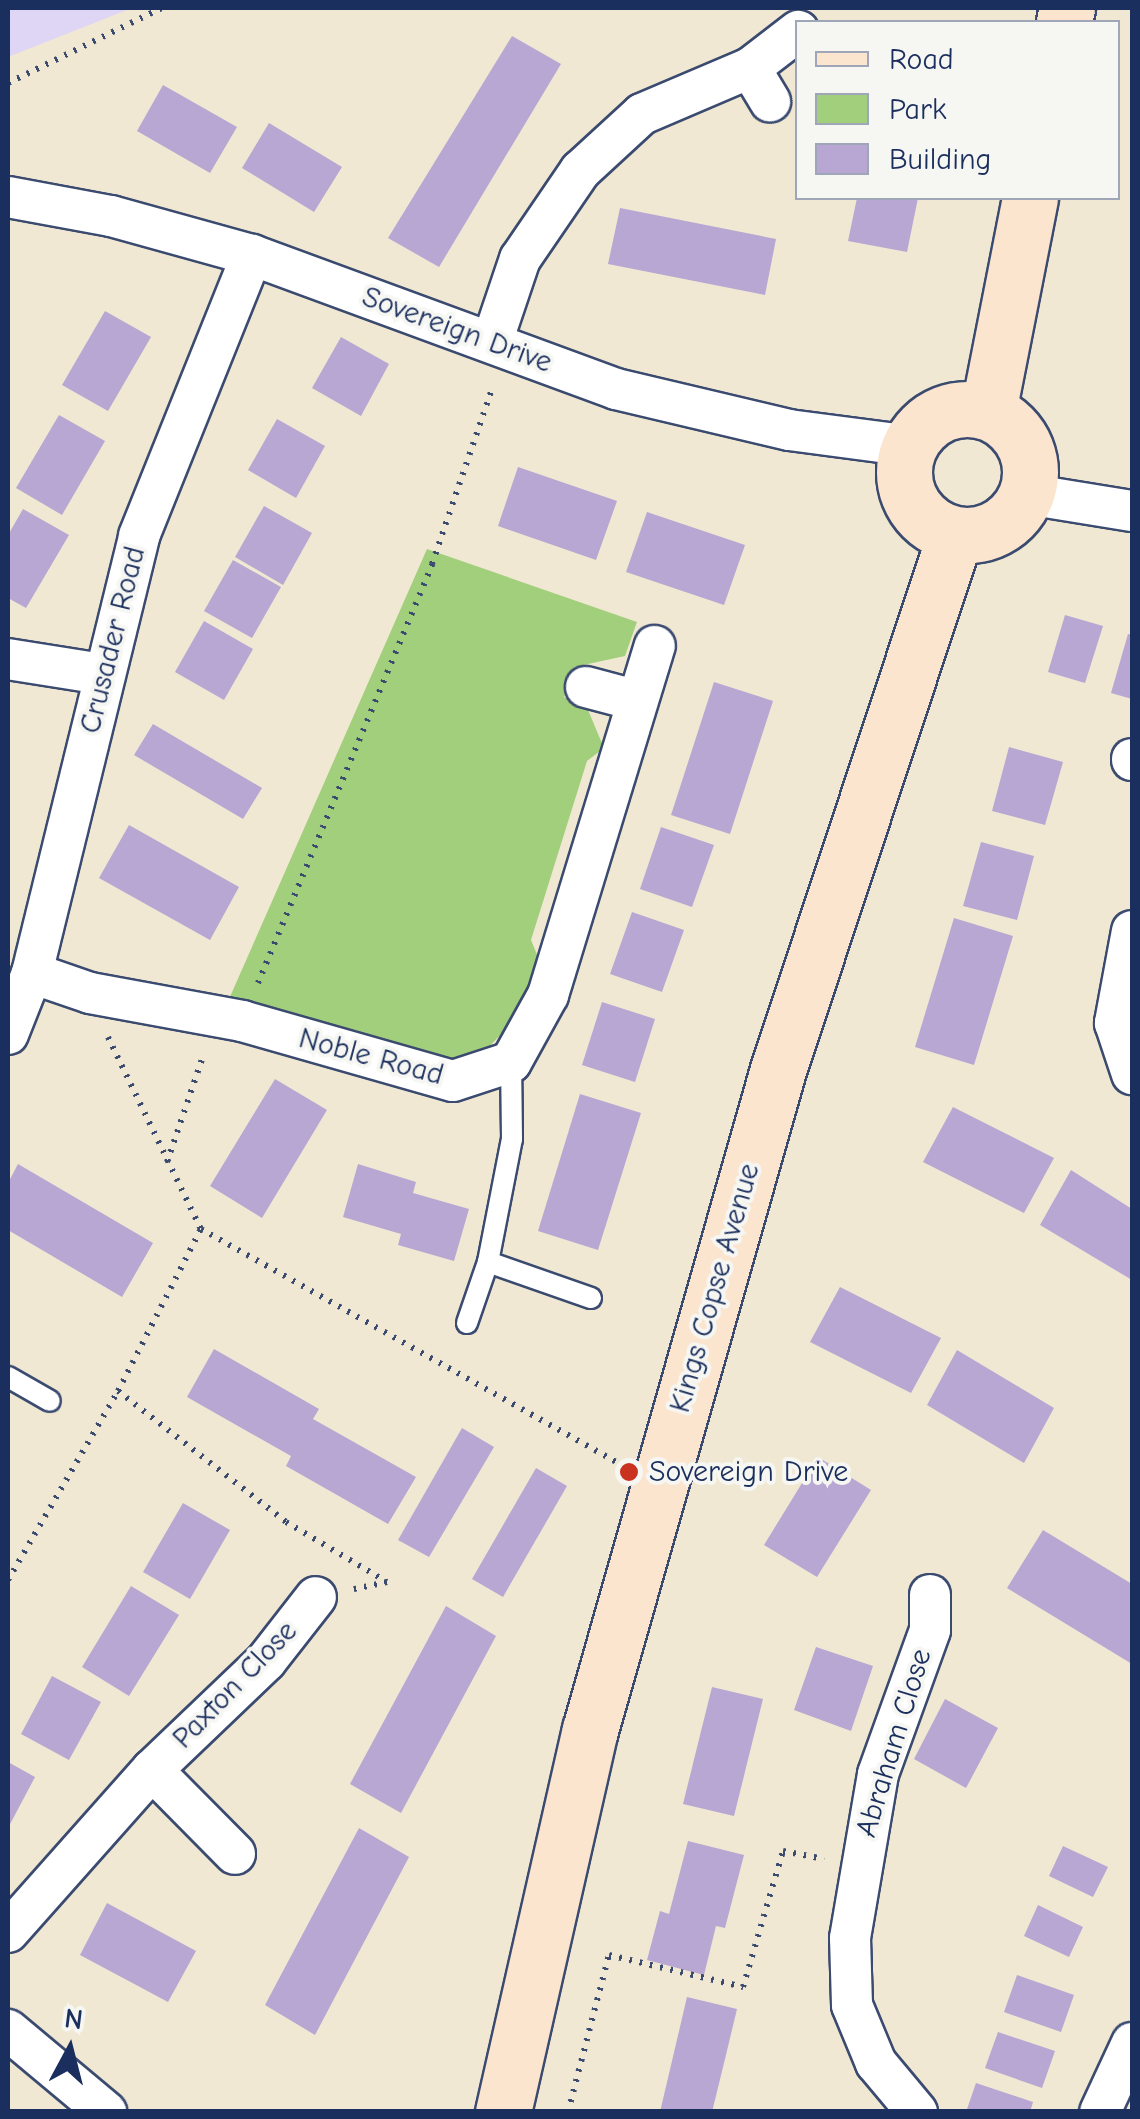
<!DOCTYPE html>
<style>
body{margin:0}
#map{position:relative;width:1140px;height:2119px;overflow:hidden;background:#f1e8d3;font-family:"Comic Neue",sans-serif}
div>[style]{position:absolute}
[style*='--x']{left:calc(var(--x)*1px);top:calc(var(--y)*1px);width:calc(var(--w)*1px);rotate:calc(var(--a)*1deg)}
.built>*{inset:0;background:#dfd5f5}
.green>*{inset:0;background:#a2cf7c}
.building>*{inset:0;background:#b7a7d2}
.path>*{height:6px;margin-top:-3px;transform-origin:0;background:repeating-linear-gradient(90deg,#3b4b70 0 2.5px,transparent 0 10.5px)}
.roads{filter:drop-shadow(2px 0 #3b4b70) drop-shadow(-2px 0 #3b4b70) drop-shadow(0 2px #3b4b70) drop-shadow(0 -2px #3b4b70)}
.lane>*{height:20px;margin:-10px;padding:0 10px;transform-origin:10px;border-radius:10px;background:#fff}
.street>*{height:40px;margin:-20px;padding:0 20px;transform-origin:20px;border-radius:20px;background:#fff}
.secondary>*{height:55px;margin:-27.5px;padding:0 27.5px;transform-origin:27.5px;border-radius:27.5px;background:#fbe5cf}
.secondary>.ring{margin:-27.5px;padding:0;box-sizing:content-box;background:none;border:55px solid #fbe5cf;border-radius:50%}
.dots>*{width:28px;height:28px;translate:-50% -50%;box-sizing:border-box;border:5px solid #f6f6f2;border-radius:50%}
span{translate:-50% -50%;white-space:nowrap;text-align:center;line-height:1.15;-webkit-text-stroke:8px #f6f6f2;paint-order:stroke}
.street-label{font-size:30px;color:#1b2f5e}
.poi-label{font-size:30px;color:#1b2f5e}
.left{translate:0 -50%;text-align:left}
.frame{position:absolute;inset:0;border:10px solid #1b2f5e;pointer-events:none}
.legend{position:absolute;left:795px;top:20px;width:325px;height:180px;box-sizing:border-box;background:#f6f6f2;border:2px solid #9ea6b7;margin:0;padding:12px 18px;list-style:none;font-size:30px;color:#1b2f5e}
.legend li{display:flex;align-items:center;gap:20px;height:50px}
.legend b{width:50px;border:2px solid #9ea6b7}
.north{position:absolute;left:20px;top:1999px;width:100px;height:100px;-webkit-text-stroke:8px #f6f6f2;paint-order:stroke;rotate:7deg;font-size:28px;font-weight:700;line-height:40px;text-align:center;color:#1b2f5e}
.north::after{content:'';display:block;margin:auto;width:35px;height:45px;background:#1b2f5e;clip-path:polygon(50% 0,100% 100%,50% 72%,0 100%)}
</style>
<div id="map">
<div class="built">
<i style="clip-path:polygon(8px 8px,132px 8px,8px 57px)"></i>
</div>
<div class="green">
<i style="clip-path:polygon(427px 549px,637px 622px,625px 656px,574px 667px,564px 697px,588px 710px,604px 748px,587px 761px,531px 940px,538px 957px,516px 1019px,474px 1062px,452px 1063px,229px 999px)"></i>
</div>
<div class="building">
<i style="clip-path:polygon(512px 36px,561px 64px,439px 267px,388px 238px)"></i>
<i style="clip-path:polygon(163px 85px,237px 127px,210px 173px,137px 131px)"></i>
<i style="clip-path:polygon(269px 123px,342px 167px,314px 212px,242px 168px)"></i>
<i style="clip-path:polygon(857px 198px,918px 198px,907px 252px,848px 241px)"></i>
<i style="clip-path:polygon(620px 208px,776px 239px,765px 295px,608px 264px)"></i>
<i style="clip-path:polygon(105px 311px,151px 337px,108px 411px,62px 385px)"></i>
<i style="clip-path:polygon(341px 337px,389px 364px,361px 416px,312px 388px)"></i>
<i style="clip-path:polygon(59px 415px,105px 441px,62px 515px,16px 488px)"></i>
<i style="clip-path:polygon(277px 419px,325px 446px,296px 498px,248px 470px)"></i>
<i style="clip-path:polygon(518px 467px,617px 501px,596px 560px,498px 526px)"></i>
<i style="clip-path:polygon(264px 506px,312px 533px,283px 585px,235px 557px)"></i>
<i style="clip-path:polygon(23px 509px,69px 535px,26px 608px,8px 598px,8px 535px)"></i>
<i style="clip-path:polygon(647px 512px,745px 545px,724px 605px,626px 572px)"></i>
<i style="clip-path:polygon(233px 560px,281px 587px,252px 638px,204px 611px)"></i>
<i style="clip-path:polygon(1065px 615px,1103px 626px,1085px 683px,1048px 672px)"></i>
<i style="clip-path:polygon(204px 621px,253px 649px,224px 700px,175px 672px)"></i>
<i style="clip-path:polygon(1128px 634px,1132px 635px,1132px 699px,1111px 693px)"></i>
<i style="clip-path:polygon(714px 682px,773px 701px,730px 834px,671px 815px)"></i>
<i style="clip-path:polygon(153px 724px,262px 788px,243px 819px,134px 755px)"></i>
<i style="clip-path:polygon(1009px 747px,1063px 762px,1045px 825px,992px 811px)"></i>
<i style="clip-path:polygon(129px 825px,239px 887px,210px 940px,99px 878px)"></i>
<i style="clip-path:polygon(661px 827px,714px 845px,692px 907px,640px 889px)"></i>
<i style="clip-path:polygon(981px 842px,1034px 856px,1017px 920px,963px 906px)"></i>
<i style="clip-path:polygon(632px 912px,684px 930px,662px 992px,610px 974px)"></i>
<i style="clip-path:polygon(954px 918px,1013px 936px,974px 1065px,915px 1047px)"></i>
<i style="clip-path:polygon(602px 1002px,655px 1019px,635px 1082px,582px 1065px)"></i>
<i style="clip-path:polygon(275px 1079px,327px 1110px,262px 1218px,210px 1186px)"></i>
<i style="clip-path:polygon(580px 1094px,641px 1113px,598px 1250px,538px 1231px)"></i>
<i style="clip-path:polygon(953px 1107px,1054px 1158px,1024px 1213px,923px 1162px)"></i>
<i style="clip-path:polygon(18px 1164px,153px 1243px,122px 1297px,8px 1230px,8px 1183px)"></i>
<i style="clip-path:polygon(358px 1164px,416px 1182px,413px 1193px,469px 1209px,454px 1261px,398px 1245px,401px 1234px,343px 1217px)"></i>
<i style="clip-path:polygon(1071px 1170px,1132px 1209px,1132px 1280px,1040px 1225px)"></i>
<i style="clip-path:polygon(840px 1287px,941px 1338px,911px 1393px,810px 1342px)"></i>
<i style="clip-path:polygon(214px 1349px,319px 1409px,313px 1419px,416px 1477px,388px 1524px,286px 1466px,291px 1456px,187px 1397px)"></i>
<i style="clip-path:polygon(957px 1350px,1054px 1408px,1024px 1463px,927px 1405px)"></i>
<i style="clip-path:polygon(462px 1428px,494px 1447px,429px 1557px,398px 1540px)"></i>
<i style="clip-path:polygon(818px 1457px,871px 1490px,817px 1577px,764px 1545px)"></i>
<i style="clip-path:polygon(536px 1468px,567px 1486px,503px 1597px,472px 1579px)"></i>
<i style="clip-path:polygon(183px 1503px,230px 1530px,190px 1599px,143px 1572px)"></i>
<i style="clip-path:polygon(1043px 1530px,1132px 1584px,1132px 1664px,1007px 1588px)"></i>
<i style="clip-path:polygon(131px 1586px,179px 1615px,129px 1696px,82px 1667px)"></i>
<i style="clip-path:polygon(446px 1606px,496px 1636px,401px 1813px,350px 1784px)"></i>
<i style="clip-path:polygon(816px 1647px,873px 1666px,851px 1731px,794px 1710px)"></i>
<i style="clip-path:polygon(52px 1676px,101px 1702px,69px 1760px,21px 1734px)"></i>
<i style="clip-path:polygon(712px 1687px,763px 1699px,734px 1816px,683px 1804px)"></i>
<i style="clip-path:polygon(945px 1699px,998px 1728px,966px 1788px,914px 1759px)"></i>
<i style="clip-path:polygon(8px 1762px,35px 1777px,8px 1828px)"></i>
<i style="clip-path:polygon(359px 1828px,409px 1857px,315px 2035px,265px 2005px)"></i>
<i style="clip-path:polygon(688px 1841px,744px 1855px,725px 1928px,716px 1926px,704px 1975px,647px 1960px,660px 1911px,669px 1914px)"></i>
<i style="clip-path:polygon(1063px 1846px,1108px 1867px,1093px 1897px,1049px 1876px)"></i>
<i style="clip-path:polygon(107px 1903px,196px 1951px,168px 2002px,80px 1955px)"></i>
<i style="clip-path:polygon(1038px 1905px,1083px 1927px,1069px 1957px,1024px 1936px)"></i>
<i style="clip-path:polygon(1017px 1975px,1074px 1995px,1061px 2032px,1004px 2012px)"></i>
<i style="clip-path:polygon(687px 1997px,737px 2009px,725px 2059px,712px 2112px,660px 2112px)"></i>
<i style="clip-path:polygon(998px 2032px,1055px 2051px,1042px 2088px,985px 2068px)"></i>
<i style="clip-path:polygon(976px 2083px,1033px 2102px,1030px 2112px,966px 2112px)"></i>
</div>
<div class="path">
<i style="--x:8;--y:83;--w:171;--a:-26"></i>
<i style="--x:258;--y:983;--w:454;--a:-67.4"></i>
<i style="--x:432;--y:564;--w:188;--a:-71.1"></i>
<i style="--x:108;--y:1037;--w:213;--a:64.2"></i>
<i style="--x:201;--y:1229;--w:480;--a:29.3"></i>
<i style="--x:167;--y:1162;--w:112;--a:-71.2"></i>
<i style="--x:118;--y:1391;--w:213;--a:37.9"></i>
<i style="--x:286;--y:1522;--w:117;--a:30.7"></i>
<i style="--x:387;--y:1582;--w:34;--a:168"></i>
<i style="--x:8;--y:1580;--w:219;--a:-59.8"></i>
<i style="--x:118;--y:1391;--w:182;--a:-62.9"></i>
<i style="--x:568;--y:2112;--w:162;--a:-75.4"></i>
<i style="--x:609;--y:1955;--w:138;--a:13.4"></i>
<i style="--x:743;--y:1987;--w:142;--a:-73.6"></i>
<i style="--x:783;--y:1851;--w:42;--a:11"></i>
</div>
<div class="roads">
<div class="lane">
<i style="--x:488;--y:1262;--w:109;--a:19.3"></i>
<i style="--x:467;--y:1323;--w:65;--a:-71"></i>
<i style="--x:488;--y:1262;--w:125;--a:-79"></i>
<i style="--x:512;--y:1139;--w:77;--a:-90.7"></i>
<i style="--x:8;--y:1377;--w:48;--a:29.7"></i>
</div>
<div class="street">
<i style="--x:750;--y:68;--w:39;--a:59"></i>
<i style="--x:8;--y:197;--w:105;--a:10.5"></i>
<i style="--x:111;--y:216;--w:146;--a:15.5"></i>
<i style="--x:252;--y:255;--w:388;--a:20.2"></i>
<i style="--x:616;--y:389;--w:178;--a:13.3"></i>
<i style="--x:789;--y:430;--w:122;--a:7.5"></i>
<i style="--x:492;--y:342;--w:88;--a:-71.4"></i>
<i style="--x:520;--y:259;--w:107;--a:-55.7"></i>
<i style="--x:580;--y:171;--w:84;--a:-42.6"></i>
<i style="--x:642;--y:114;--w:117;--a:-23.1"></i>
<i style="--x:750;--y:68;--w:61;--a:-37.6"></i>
<i style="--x:1027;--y:494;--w:106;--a:9.2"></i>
<i style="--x:8;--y:659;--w:96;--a:9"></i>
<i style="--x:586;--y:687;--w:51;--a:14.9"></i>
<i style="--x:1132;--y:759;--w:1;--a:90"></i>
<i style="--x:1132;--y:931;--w:94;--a:100.5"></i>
<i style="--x:1115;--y:1023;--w:54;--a:71.6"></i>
<i style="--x:32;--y:973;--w:61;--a:19"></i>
<i style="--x:90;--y:993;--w:155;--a:10.4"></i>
<i style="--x:242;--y:1021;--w:219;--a:15.9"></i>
<i style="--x:453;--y:1081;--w:61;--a:-18.1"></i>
<i style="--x:511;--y:1062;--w:77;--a:-61.1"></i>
<i style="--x:548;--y:995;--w:365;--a:-73"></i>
<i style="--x:8;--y:1034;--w:66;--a:-68.5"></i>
<i style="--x:32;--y:973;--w:450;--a:-76.2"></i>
<i style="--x:139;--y:536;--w:303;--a:-68.1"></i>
<i style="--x:152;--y:1770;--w:118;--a:45.3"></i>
<i style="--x:8;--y:1932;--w:217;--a:-48.4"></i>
<i style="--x:152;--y:1770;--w:158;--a:-43.7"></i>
<i style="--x:266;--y:1661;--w:81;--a:-52"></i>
<i style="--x:8;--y:2030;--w:128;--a:39.9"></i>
<i style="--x:917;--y:2112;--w:64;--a:-129.9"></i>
<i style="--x:876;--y:2063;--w:63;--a:-112.5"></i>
<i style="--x:852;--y:2005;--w:67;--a:-91.7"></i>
<i style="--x:850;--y:1938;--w:166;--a:-80.3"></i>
<i style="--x:878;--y:1774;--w:153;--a:-70.1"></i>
<i style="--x:930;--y:1630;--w:35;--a:-90"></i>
<i style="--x:1100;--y:2112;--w:76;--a:-65.1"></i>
</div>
<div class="secondary">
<i style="--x:1064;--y:22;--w:14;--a:-78"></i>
<i class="ring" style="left:904px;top:409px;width:71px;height:71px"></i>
<i style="--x:988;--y:412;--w:218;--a:-78.9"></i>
<i style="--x:503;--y:2112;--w:392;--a:-77.2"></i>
<i style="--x:590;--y:1730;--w:683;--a:-74.11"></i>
<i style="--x:777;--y:1073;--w:567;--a:-71.69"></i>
</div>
</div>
<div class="dots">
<i style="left:629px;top:1472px;background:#c8321e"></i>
</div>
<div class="street-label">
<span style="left:457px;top:330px;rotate:20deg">Sovereign Drive</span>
<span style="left:113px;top:640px;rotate:-76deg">Crusader Road</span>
<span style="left:371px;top:1057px;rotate:15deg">Noble Road</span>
<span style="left:715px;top:1288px;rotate:-74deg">Kings Copse Avenue</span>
<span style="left:235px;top:1685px;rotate:-46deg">Paxton Close</span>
<span style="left:894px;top:1743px;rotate:-73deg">Abraham Close</span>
</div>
<div class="poi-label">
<span class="left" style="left:649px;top:1472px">Sovereign Drive</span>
</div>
<div class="frame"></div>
<ul class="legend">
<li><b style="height:12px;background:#fbe5cf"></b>Road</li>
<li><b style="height:28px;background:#a2cf7c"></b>Park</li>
<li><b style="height:28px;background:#b7a7d2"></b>Building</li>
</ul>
<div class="north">N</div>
</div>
